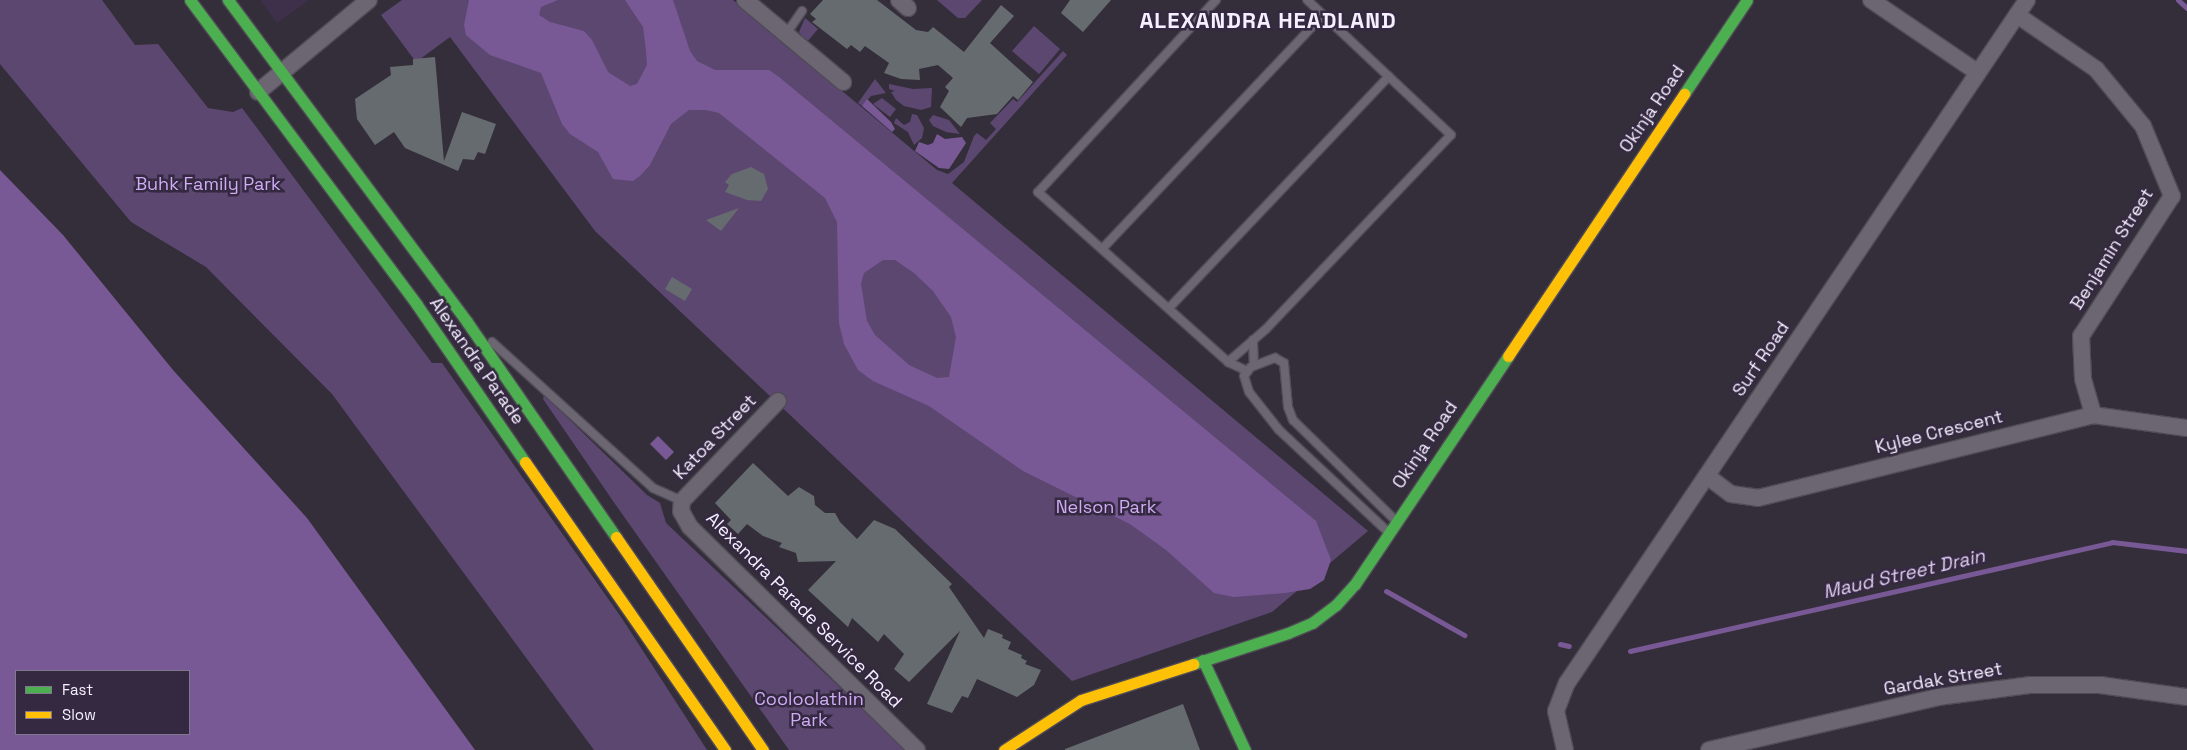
<!DOCTYPE html>
<style>
body{margin:0}
#map{position:relative;width:2187px;height:750px;overflow:hidden;background:#342e3b;font-family:"Space Grotesk",sans-serif}
div>[style]{position:absolute}
[style*='--x']{left:calc(var(--x)*1px);top:calc(var(--y)*1px);width:calc(var(--w)*1px);rotate:calc(var(--a)*1deg)}
.built>*{inset:0;background:#3e304b}
.green>*{inset:0;background:#5c4771}
.water>*{inset:0;background:#785995}
.stream>*{height:5px;margin:-2.5px;padding:0 2.5px;transform-origin:2.5px;border-radius:2.5px;background:#785995}
.building>*{inset:0;background:#666b6f}
.roads{filter:drop-shadow(1px 0 #504b56) drop-shadow(-1px 0 #504b56) drop-shadow(0 1px #504b56) drop-shadow(0 -1px #504b56)}
.lane>*{height:8px;margin:-4px;padding:0 4px;transform-origin:4px;border-radius:4px;background:#6b6671}
.street>*{height:16px;margin:-8px;padding:0 8px;transform-origin:8px;border-radius:8px;background:#6b6671}
.fast>*{height:11px;margin:-5.5px;padding:0 5.5px;transform-origin:5.5px;border-radius:5.5px;background:#4caf50}
.slow>*{height:11px;margin:-5.5px;padding:0 5.5px;transform-origin:5.5px;border-radius:5.5px;background:#ffc107}
span{translate:-50% -50%;white-space:nowrap;text-align:center;line-height:1.15;-webkit-text-stroke:5px #342940;paint-order:stroke}
.street-label{font-size:18px;color:#f6efff}
.park-label{font-size:18px;color:#d0acf5}
.water-label{font-size:19px;color:#e0cef3;font-style:italic}
.district-label{font-size:22px;color:#f6efff;font-weight:700;letter-spacing:1px}
.legend{position:absolute;left:15px;top:670px;width:175px;height:65px;box-sizing:border-box;background:#342940;border:1px solid #82788c;margin:0;padding:6px 9px;list-style:none;font-size:15px;color:#f6efff}
.legend li{display:flex;align-items:center;gap:10px;height:25px}
.legend b{width:25px;border:1px solid #82788c}
</style>
<div id="map">
<div class="built">
<i style="clip-path:polygon(260px 0,309px 0,277px 23px)"></i>
</div>
<div class="green">
<i style="clip-path:polygon(0 0,102px 0,135px 45px,158px 44px,208px 108px,233px 112px,242px 108px,432px 363px,442px 363px,621px 617px,707px 750px,594px 750px,332px 394px,206px 267px,131px 222px,0 64px)"></i>
<i style="clip-path:polygon(402px 0,733px 0,937px 170px,948px 174px,964px 162px,974px 136px,977px 133px,986px 140px,996px 129px,990px 123px,1013px 99px,1017px 102px,1063px 51px,1067px 55px,952px 183px,1368px 531px,1272px 612px,1072px 681px,595px 231px,450px 37px,416px 62px,381px 15px)"></i>
<i style="clip-path:polygon(937px 0,982px 0,965px 18px,958px 18px)"></i>
<i style="clip-path:polygon(805px 18px,818px 29px,807px 42px,799px 32px)"></i>
<i style="clip-path:polygon(1034px 26px,1060px 49px,1039px 74px,1012px 51px)"></i>
<i style="clip-path:polygon(875px 79px,886px 93px,871px 96px,862px 106px,858px 103px)"></i>
<i style="clip-path:polygon(889px 84px,913px 89px,932px 88px,931px 107px,921px 110px,904px 106px,896px 100px,891px 92px,895px 91px,889px 89px)"></i>
<i style="clip-path:polygon(882px 98px,896px 109px,890px 117px,873px 104px)"></i>
<i style="clip-path:polygon(912px 114px,917px 115px,924px 128px,922px 138px,914px 145px,908px 132px,894px 123px,896px 118px,904px 125px,910px 122px)"></i>
<i style="clip-path:polygon(933px 115px,949px 120px,960px 134px,946px 132px,933px 126px,929px 120px)"></i>
<i style="clip-path:polygon(544px 395px,647px 495px,660px 503px,666px 523px,906px 750px,789px 750px,613px 501px,543px 399px)"></i>
</div>
<div class="water">
<i style="clip-path:polygon(evenodd,469px 0,558px 0,541px 7px,539px 15px,550px 22px,584px 31px,592px 40px,608px 72px,630px 86px,637px 84px,647px 65px,646px 50px,643px 27px,625px 0,673px 0,690px 51px,697px 61px,715px 70px,769px 70px,779px 77px,1316px 521px,1331px 560px,1324px 580px,1310px 589px,1285px 593px,1234px 597px,1214px 593px,1166px 550px,1130px 524px,1023px 471px,929px 406px,873px 381px,858px 370px,844px 344px,839px 323px,837px 222px,825px 198px,719px 113px,706px 110px,689px 110px,671px 124px,650px 165px,640px 176px,633px 181px,613px 179px,598px 152px,570px 134px,562px 124px,541px 73px,490px 55px,466px 35px,464px 25px,469px 0,883px 260px,895px 260px,914px 273px,933px 291px,951px 317px,956px 337px,949px 377px,937px 378px,909px 365px,875px 335px,867px 321px,861px 284px,864px 273px,883px 260px)"></i>
<i style="clip-path:polygon(867px 99px,891px 122px,895px 129px,892px 132px,862px 106px)"></i>
<i style="clip-path:polygon(937px 134px,945px 139px,962px 137px,966px 143px,949px 169px,939px 168px,915px 151px,919px 142px,928px 145px,933px 143px)"></i>
<i style="clip-path:polygon(evenodd,0 170px,63px 235px,173px 370px,307px 518px,475px 750px,0 750px,0 170px,16px 671px,189px 671px,189px 734px,16px 734px,16px 671px)"></i>
<i style="clip-path:polygon(658px 436px,674px 452px,666px 460px,650px 444px)"></i>
</div>
<div class="stream">
<i style="--x:2178;--y:0;--w:12;--a:42"></i>
<i style="--x:1386;--y:591;--w:90;--a:29.4"></i>
<i style="--x:1560;--y:644;--w:9;--a:13"></i>
<i style="--x:1630;--y:651;--w:494;--a:-12.7"></i>
<i style="--x:2112;--y:542;--w:76;--a:6.8"></i>
</div>
<div class="building">
<i style="clip-path:polygon(823px 0,877px 0,916px 30px,928px 32px,933px 27px,964px 52px,1001px 5px,1014px 16px,990px 43px,1033px 82px,1018px 100px,1013px 96px,997px 114px,967px 118px,961px 127px,940px 107px,949px 91px,945px 87px,953px 78px,938px 65px,919px 69px,920px 80px,901px 79px,884px 73px,889px 63px,865px 46px,860px 52px,851px 45px,847px 49px,812px 22px,816px 19px,810px 14px)"></i>
<i style="clip-path:polygon(1070px 0,1111px 0,1083px 32px,1061px 13px)"></i>
<i style="clip-path:polygon(435px 57px,444px 161px,462px 112px,496px 124px,485px 154px,478px 152px,474px 160px,463px 159px,458px 171px,405px 148px,394px 132px,375px 145px,357px 119px,355px 99px,391px 75px,390px 67px,413px 65px,413px 59px)"></i>
<i style="clip-path:polygon(751px 167px,764px 174px,768px 189px,761px 201px,747px 200px,725px 192px,729px 185px,725px 182px,732px 174px)"></i>
<i style="clip-path:polygon(739px 208px,721px 231px,706px 220px)"></i>
<i style="clip-path:polygon(672px 277px,692px 289px,685px 301px,665px 289px)"></i>
<i style="clip-path:polygon(753px 463px,788px 496px,799px 487px,814px 496px,815px 505px,825px 513px,835px 513px,840px 522px,857px 539px,874px 520px,895px 529px,952px 584px,949px 587px,984px 638px,988px 629px,1003px 635px,1002px 638px,1011px 642px,1008px 649px,1022px 655px,1021px 658px,1027px 661px,1025px 664px,1041px 670px,1034px 685px,1017px 697px,977px 679px,968px 698px,962px 696px,952px 713px,927px 704px,960px 631px,909px 682px,894px 669px,904px 654px,884px 634px,878px 642px,852px 618px,848px 627px,808px 590px,836px 561px,798px 562px,796px 553px,779px 547px,782px 543px,763px 536px,747px 524px,738px 534px,727px 524px,731px 520px,715px 503px)"></i>
<i style="clip-path:polygon(1183px 704px,1200px 750px,1065px 750px,1065px 749px)"></i>
</div>
<div class="roads">
<div class="lane">
<i style="--x:1216;--y:0;--w:262;--a:132.8"></i>
<i style="--x:1038;--y:192;--w:255;--a:41.8"></i>
<i style="--x:1228;--y:362;--w:50;--a:-41"></i>
<i style="--x:1266;--y:329;--w:268;--a:-46.4"></i>
<i style="--x:1451;--y:135;--w:197;--a:-136.8"></i>
<i style="--x:786;--y:34;--w:28;--a:-55"></i>
<i style="--x:1102;--y:249;--w:322;--a:-46.6"></i>
<i style="--x:1170;--y:307;--w:318;--a:-46.5"></i>
<i style="--x:1253;--y:340;--w:24;--a:88"></i>
<i style="--x:492;--y:342;--w:217;--a:42.2"></i>
<i style="--x:653;--y:488;--w:32;--a:24"></i>
<i style="--x:1228;--y:362;--w:21;--a:25"></i>
<i style="--x:1387;--y:531;--w:148;--a:-136.9"></i>
<i style="--x:1279;--y:430;--w:48;--a:-128.3"></i>
<i style="--x:1249;--y:392;--w:17;--a:-107"></i>
<i style="--x:1244;--y:376;--w:11;--a:-52"></i>
<i style="--x:1251;--y:367;--w:26;--a:-21"></i>
<i style="--x:1275;--y:358;--w:10;--a:29"></i>
<i style="--x:1284;--y:363;--w:44;--a:84.8"></i>
<i style="--x:1288;--y:407;--w:14;--a:69"></i>
<i style="--x:1293;--y:420;--w:143;--a:44.4"></i>
</div>
<div class="street">
<i style="--x:745;--y:0;--w:128;--a:39.9"></i>
<i style="--x:899;--y:0;--w:12;--a:42"></i>
<i style="--x:1871;--y:0;--w:128;--a:34.2"></i>
<i style="--x:2017;--y:15;--w:96;--a:34.4"></i>
<i style="--x:2096;--y:69;--w:74;--a:50.5"></i>
<i style="--x:2143;--y:126;--w:76;--a:67.5"></i>
<i style="--x:2172;--y:196;--w:167;--a:123"></i>
<i style="--x:2081;--y:336;--w:43;--a:87.3"></i>
<i style="--x:2083;--y:379;--w:37;--a:74"></i>
<i style="--x:258;--y:92;--w:144;--a:-39.7"></i>
<i style="--x:778;--y:401;--w:139;--a:133.8"></i>
<i style="--x:682;--y:501;--w:10;--a:96"></i>
<i style="--x:681;--y:511;--w:18;--a:61"></i>
<i style="--x:690;--y:527;--w:318;--a:44.5"></i>
<i style="--x:1707;--y:476;--w:30;--a:37"></i>
<i style="--x:1731;--y:494;--w:27;--a:8"></i>
<i style="--x:1758;--y:498;--w:345;--a:-13.9"></i>
<i style="--x:2093;--y:415;--w:95;--a:7.9"></i>
<i style="--x:1565;--y:750;--w:40;--a:-103"></i>
<i style="--x:1556;--y:711;--w:30;--a:-69"></i>
<i style="--x:1567;--y:683;--w:823;--a:-56.04"></i>
<i style="--x:1709;--y:750;--w:235;--a:-13"></i>
<i style="--x:1938;--y:697;--w:94;--a:-7.4"></i>
<i style="--x:2031;--y:685;--w:69;--a:0"></i>
<i style="--x:2100;--y:685;--w:88;--a:7.9"></i>
</div>
<div class="fast">
<i style="--x:190;--y:0;--w:380;--a:53.3"></i>
<i style="--x:417;--y:305;--w:191;--a:55.5"></i>
<i style="--x:228;--y:0;--w:401;--a:53.4"></i>
<i style="--x:467;--y:322;--w:262;--a:55.3"></i>
<i style="--x:1684;--y:94;--w:113;--a:-56.2"></i>
<i style="--x:1203;--y:660;--w:99;--a:65"></i>
<i style="--x:1193;--y:664;--w:100;--a:-18.1"></i>
<i style="--x:1288;--y:633;--w:26;--a:-23"></i>
<i style="--x:1312;--y:623;--w:30;--a:-37"></i>
<i style="--x:1336;--y:605;--w:28;--a:-48"></i>
<i style="--x:1355;--y:584;--w:275;--a:-56.1"></i>
</div>
<div class="slow">
<i style="--x:1508;--y:356;--w:316;--a:-56.1"></i>
<i style="--x:525;--y:462;--w:351;--a:55.2"></i>
<i style="--x:616;--y:537;--w:259;--a:55.4"></i>
<i style="--x:1004;--y:750;--w:92;--a:-33"></i>
<i style="--x:1081;--y:700;--w:118;--a:-17.8"></i>
</div>
</div>
<div class="street-label">
<span style="left:1652px;top:109px;rotate:-56deg">Okinja Road</span>
<span style="left:2112px;top:249px;rotate:-58deg">Benjamin Street</span>
<span style="left:1761px;top:359px;rotate:-56deg">Surf Road</span>
<span style="left:477px;top:361px;rotate:55deg">Alexandra Parade</span>
<span style="left:1939px;top:432px;rotate:-14deg">Kylee Crescent</span>
<span style="left:715px;top:437px;rotate:-46deg">Katoa Street</span>
<span style="left:1425px;top:445px;rotate:-56deg">Okinja Road</span>
<span style="left:804px;top:610px;rotate:45deg">Alexandra Parade Service Road</span>
<span style="left:1943px;top:679px;rotate:-10deg">Gardak Street</span>
</div>
<div class="park-label">
<span style="left:208px;top:184px">Buhk Family Park</span>
<span style="left:1106px;top:507px">Nelson Park</span>
<span style="left:809px;top:710px">Cooloolathin<br>Park</span>
</div>
<div class="water-label">
<span style="left:1904px;top:574px;rotate:-13deg">Maud Street Drain</span>
</div>
<div class="district-label">
<span style="left:1268px;top:21px">ALEXANDRA HEADLAND</span>
</div>
<ul class="legend">
<li><b style="height:6px;background:#4caf50"></b>Fast</li>
<li><b style="height:6px;background:#ffc107"></b>Slow</li>
</ul>
</div>
